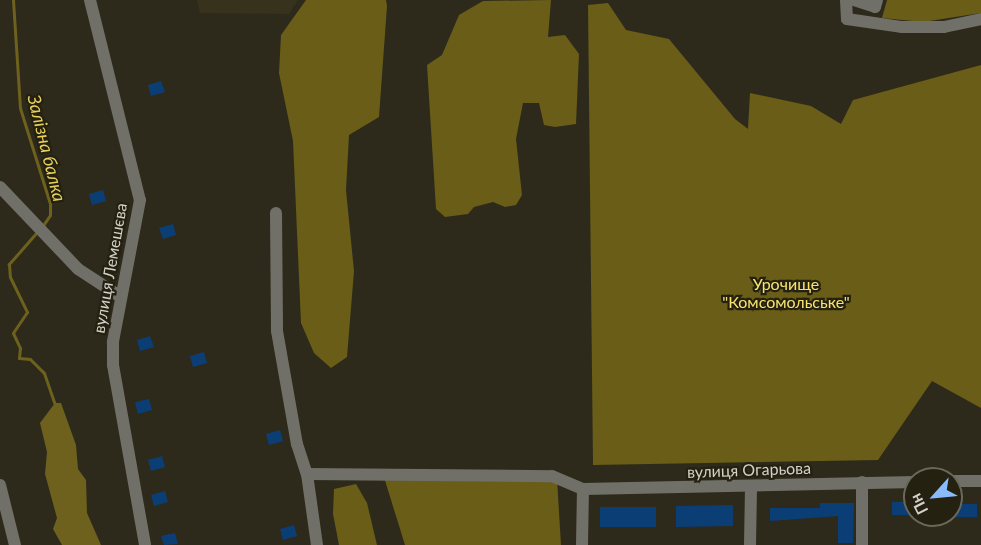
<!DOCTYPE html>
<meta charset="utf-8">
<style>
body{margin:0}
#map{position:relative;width:981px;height:545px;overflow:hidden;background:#2d2a1b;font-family:Lato,sans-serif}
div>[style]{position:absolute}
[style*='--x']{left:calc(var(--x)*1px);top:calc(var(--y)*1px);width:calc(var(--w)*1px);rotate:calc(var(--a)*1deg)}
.built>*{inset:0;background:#36321b}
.forest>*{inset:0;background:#695d18}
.water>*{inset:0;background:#6d611d}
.stream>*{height:3px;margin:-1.5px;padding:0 1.5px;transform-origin:1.5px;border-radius:1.5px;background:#6d611d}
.building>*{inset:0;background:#0c3e76}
.minor>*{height:12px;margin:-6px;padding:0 6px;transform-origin:6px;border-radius:6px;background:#717068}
span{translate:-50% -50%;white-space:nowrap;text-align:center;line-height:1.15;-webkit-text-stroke:4.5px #242111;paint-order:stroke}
.street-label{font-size:16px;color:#d3d2c8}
.park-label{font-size:16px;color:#f9e36e}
.water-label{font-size:18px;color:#e7d15c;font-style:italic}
.north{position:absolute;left:903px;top:467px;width:60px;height:60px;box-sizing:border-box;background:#242111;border:2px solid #6a685a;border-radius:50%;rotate:243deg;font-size:16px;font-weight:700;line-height:24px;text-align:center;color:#d3d2c8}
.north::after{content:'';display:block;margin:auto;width:21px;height:27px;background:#88bafc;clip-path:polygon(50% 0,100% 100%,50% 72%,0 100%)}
</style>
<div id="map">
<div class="built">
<i style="clip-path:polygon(197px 0,298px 0,289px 14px,200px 13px)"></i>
</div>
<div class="forest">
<i style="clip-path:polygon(306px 0,386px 0,387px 6px,379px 117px,349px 135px,346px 190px,354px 271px,347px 357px,331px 368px,314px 353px,301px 323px,293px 141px,279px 73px,281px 35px)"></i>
<i style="clip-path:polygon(551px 0,548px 37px,565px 35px,579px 54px,576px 124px,555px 127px,544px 125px,539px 103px,523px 103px,516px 139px,522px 195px,516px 205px,505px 207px,493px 202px,474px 207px,468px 214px,445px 217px,436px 209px,427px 65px,442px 55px,459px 15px,483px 1px)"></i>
<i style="clip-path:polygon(887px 0,981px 0,981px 13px,923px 22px,882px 18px)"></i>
<i style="clip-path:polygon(608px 3px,626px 30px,669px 39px,735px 119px,748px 129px,750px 93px,811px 106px,841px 124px,853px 100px,981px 65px,981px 408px,932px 381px,878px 460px,593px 465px,588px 5px)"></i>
<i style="clip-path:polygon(383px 474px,557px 479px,561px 545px,405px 545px)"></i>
<i style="clip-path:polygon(356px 484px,367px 503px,377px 545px,339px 545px,333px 514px,334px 489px)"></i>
</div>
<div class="water">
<i style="clip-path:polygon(55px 403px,61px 403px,76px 445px,78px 469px,86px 480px,87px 513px,101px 545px,62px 545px,53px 529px,57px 518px,45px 474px,47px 452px,40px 423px)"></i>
</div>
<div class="stream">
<i style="--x:13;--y:0;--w:108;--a:86.3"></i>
<i style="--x:20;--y:108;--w:101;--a:72.6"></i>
<i style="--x:50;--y:204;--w:11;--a:90"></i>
<i style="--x:50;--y:215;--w:14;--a:124"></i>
<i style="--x:37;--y:232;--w:43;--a:131.2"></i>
<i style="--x:9;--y:264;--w:13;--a:86"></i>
<i style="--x:10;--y:277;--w:39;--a:64"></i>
<i style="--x:27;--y:312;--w:25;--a:124"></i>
<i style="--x:13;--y:333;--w:17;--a:65"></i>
<i style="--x:20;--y:348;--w:10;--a:96"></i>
<i style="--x:19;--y:358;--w:11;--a:5"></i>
<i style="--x:30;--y:359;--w:20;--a:45"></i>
<i style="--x:44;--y:373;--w:36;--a:71"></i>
</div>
<div class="building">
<i style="clip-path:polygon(161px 81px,165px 92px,151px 96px,148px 85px)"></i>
<i style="clip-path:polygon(103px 190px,106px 201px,92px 205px,89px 194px)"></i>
<i style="clip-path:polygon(173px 224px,176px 235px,163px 239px,159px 228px)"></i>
<i style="clip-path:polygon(150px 336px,154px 347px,140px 351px,137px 340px)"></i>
<i style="clip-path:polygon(204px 352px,207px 363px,193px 367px,190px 356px)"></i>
<i style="clip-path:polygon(149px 399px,152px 410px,138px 414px,135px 402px)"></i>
<i style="clip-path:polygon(280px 430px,283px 441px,269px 445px,266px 434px)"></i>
<i style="clip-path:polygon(162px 456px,165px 467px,151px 471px,148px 460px)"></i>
<i style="clip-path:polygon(165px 491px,168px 502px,154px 506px,151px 495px)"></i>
<i style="clip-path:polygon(892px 502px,915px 502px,915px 515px,892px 515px)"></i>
<i style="clip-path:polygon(820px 503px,854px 503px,853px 543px,838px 543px,838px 516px,770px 521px,770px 508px,820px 508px)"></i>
<i style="clip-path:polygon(951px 504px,977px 504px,977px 517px,951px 517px)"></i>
<i style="clip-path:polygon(733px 505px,733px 526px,676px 527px,676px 506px)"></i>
<i style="clip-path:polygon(600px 507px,656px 507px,656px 527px,600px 527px)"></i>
<i style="clip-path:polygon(294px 525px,297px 536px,283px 540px,280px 529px)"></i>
<i style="clip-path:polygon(175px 533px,178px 544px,164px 545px,161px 536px)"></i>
</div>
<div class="minor">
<i style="--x:90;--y:0;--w:206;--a:76"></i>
<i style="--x:140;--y:200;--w:145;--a:100.8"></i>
<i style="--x:113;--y:342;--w:23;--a:90"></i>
<i style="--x:113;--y:365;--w:183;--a:79.9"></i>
<i style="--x:846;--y:0;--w:19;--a:87"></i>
<i style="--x:847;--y:19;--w:56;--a:8.3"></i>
<i style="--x:902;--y:27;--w:42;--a:0"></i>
<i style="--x:944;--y:27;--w:38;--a:-12"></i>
<i style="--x:854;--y:0;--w:22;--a:18"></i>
<i style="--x:875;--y:7;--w:7;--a:-74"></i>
<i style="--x:0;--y:187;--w:113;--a:46.4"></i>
<i style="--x:78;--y:269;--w:51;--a:33.1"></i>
<i style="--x:276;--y:213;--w:118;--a:89.5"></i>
<i style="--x:277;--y:331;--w:115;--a:80"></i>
<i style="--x:297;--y:444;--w:32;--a:72"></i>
<i style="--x:307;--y:474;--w:72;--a:82"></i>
<i style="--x:307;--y:474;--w:245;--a:0.5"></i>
<i style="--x:552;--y:476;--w:34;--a:23"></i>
<i style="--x:583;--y:489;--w:332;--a:-1.2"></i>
<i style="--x:951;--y:481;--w:30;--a:0"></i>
<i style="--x:0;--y:485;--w:62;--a:76"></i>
<i style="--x:582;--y:545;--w:56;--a:-89"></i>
<i style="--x:750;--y:545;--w:58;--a:-89"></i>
<i style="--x:862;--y:545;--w:63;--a:-90"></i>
</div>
<div class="street-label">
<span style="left:110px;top:268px;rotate:-80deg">вулиця Лемешєва</span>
<span style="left:749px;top:470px;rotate:-2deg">вулиця Огарьова</span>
</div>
<div class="park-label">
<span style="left:786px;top:293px">Урочище<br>"Комсомольське"</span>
</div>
<div class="water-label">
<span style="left:47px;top:148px;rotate:76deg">Залізна балка</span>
</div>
<div class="north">Пн</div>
</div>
